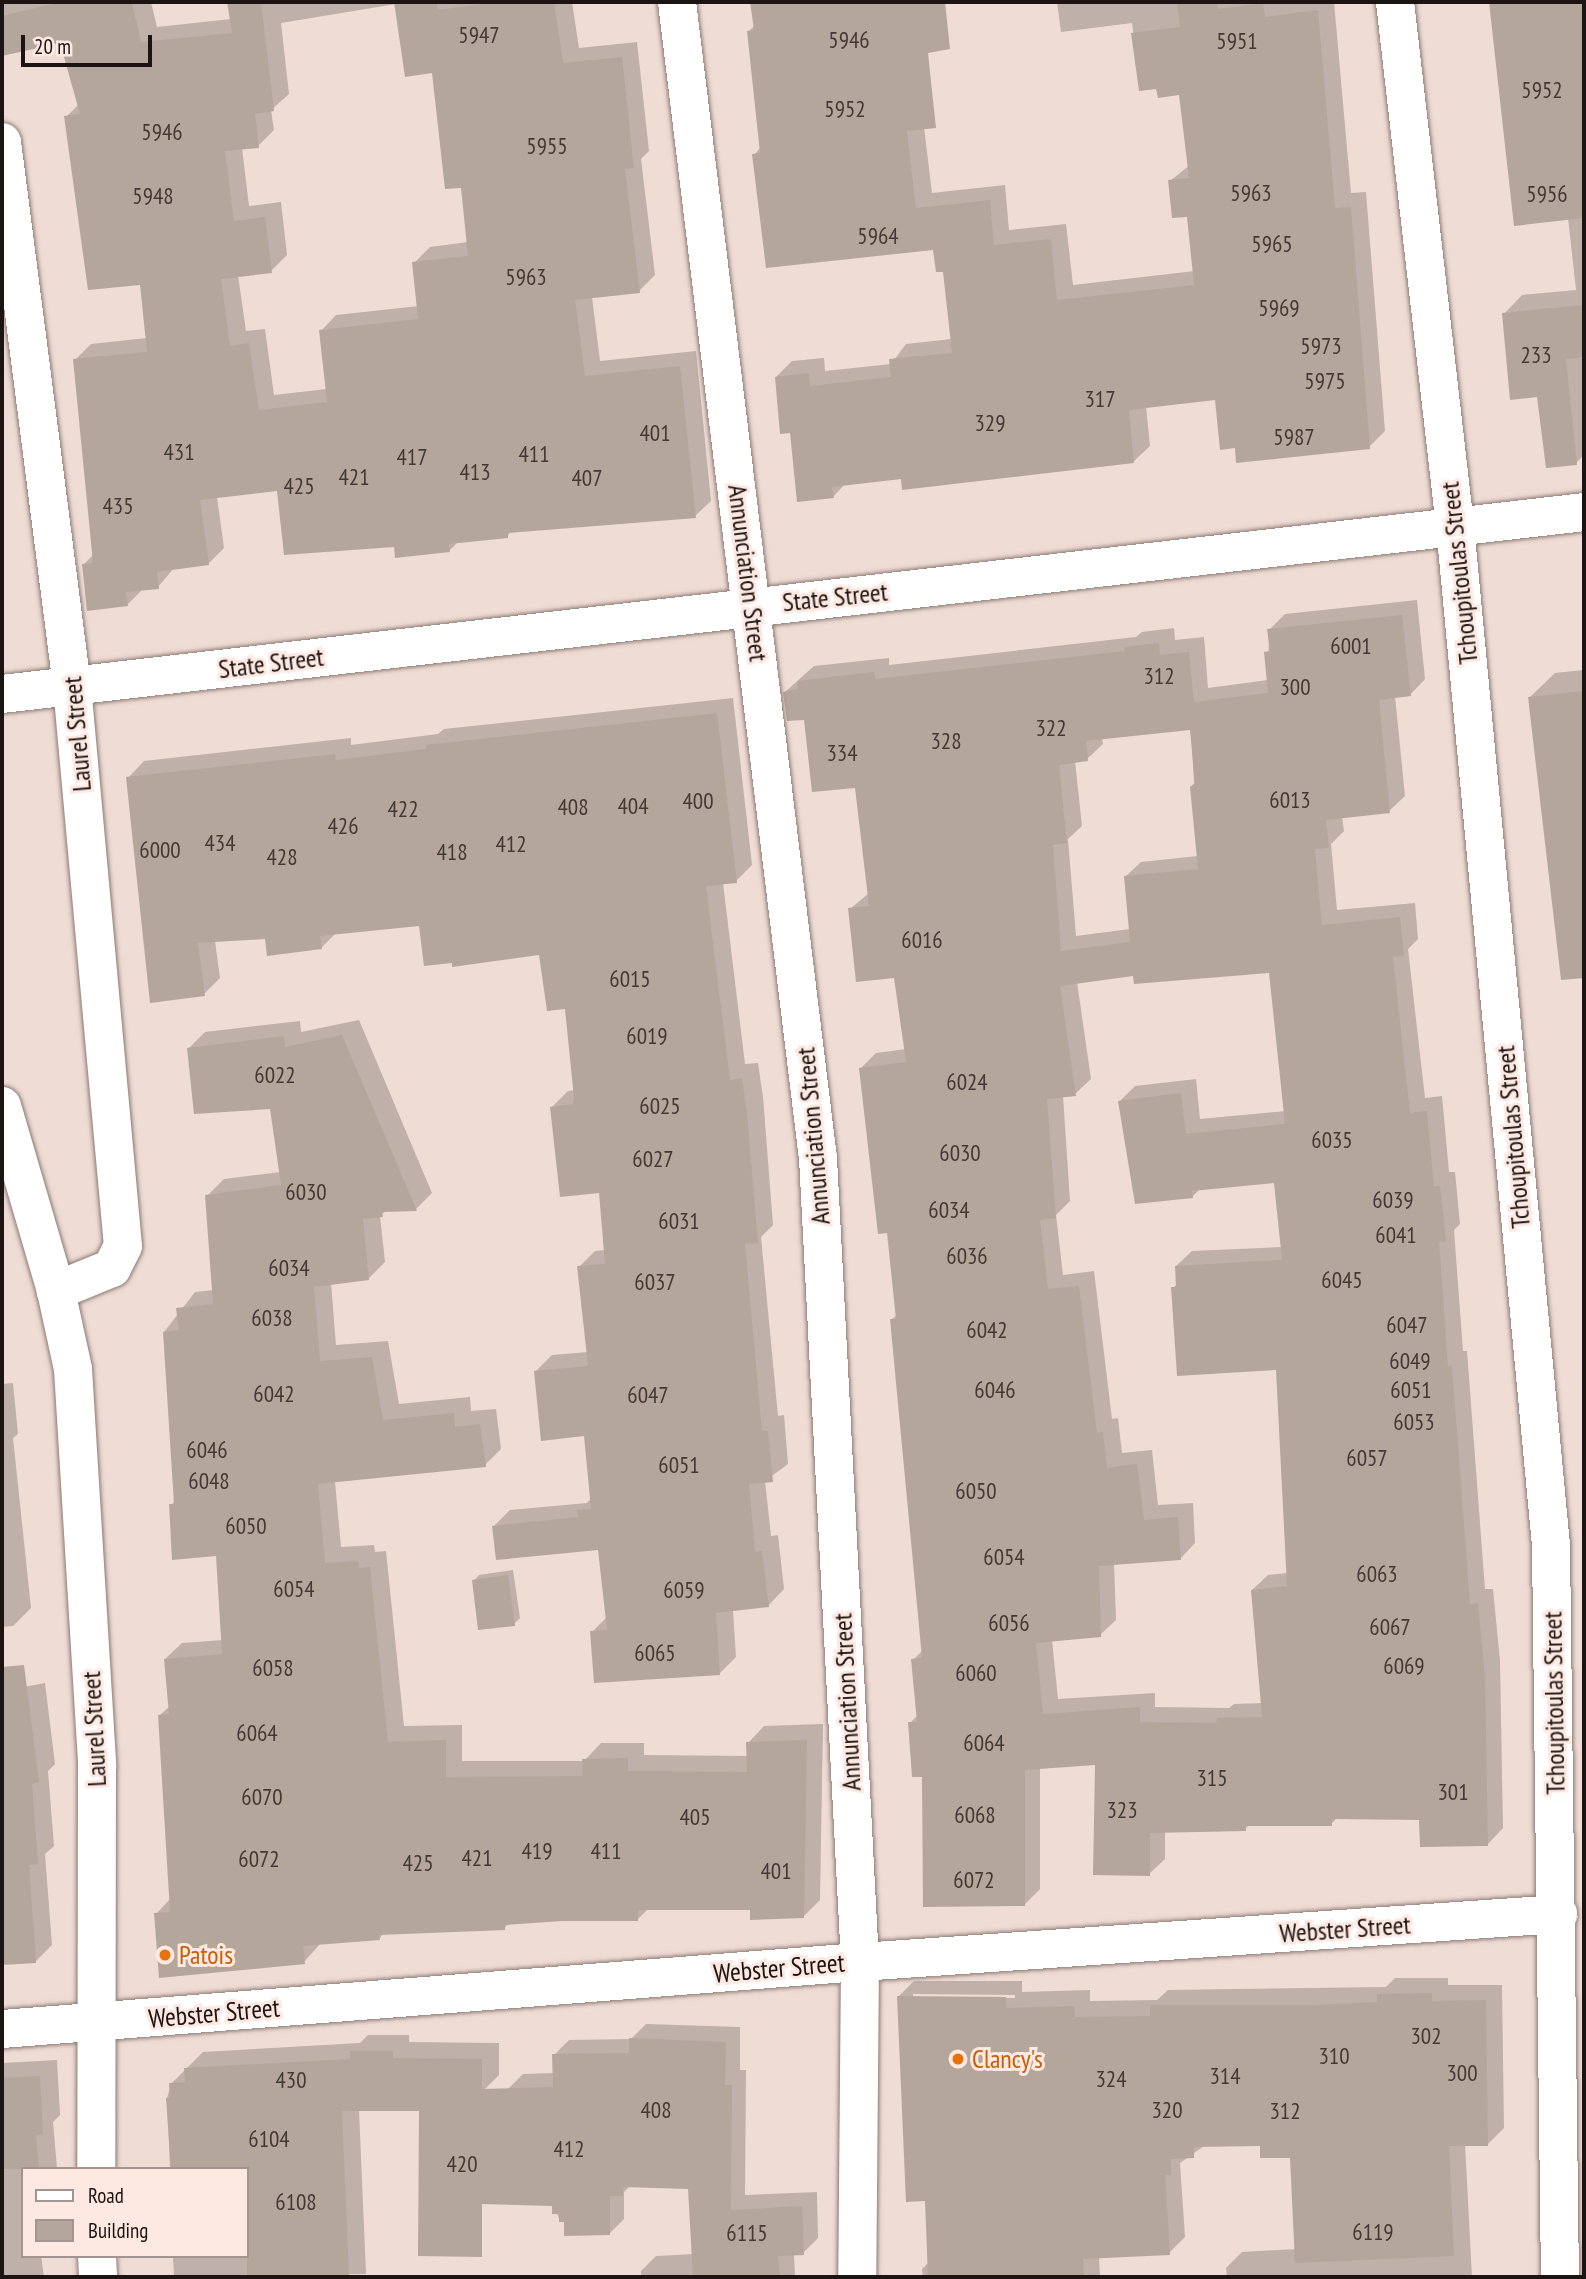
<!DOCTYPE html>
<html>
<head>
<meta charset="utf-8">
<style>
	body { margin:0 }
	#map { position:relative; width:1586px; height:2279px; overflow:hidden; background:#efdcd5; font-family:"PT Sans Narrow",sans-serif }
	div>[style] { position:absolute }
	.shadow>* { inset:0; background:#0003 }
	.building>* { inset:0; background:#b5a69b }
	.roads { filter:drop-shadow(0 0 2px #8b7a73) drop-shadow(0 0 2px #8b7a73) }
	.minor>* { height:38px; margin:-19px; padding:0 19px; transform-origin:19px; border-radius:19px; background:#fff }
	.tertiary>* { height:38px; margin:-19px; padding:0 19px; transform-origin:19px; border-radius:19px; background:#fff }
	.dots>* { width:19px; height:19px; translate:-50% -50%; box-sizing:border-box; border:4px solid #fde9e2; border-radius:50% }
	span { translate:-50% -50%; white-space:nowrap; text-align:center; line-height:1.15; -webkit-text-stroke:6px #fde9e2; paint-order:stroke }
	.number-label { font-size:23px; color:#423834 }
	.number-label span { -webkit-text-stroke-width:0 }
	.street-label { font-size:26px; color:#1b1412 }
	.food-label { font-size:26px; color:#c56008 }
	.left { translate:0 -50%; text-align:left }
	.frame { position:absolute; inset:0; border:4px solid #1b1412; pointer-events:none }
	.legend { position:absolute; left:21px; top:2167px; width:228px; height:91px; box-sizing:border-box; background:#fde9e2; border:2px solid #a3948f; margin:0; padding:9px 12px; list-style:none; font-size:21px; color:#1b1412 }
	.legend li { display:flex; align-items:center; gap:14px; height:35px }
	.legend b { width:35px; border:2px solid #a3948f }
	.scale { position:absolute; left:21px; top:35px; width:131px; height:32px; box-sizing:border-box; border:4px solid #1b1412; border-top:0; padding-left:9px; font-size:21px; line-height:24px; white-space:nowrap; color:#1b1412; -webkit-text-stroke:5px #fde9e2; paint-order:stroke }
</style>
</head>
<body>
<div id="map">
	<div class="shadow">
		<div style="clip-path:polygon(evenodd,2px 2px,151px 2px,157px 27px,231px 19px,228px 2px,572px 2px,579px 48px,637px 42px,649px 151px,641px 159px,655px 275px,639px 291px,592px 297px,600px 361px,696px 351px,711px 501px,695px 516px,512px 531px,507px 536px,458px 542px,450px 550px,396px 545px,278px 489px,217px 497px,224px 548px,208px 564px,174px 568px,158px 587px,143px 589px,127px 605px,83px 565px,94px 554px,75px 360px,91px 344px,147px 338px,141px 283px,66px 117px,79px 104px,61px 40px,2px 54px,2px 2px,396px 4px,433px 71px,462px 186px,468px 242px,430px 247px,414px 263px,419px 306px,336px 315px,321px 331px,327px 389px,274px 395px,265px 329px,246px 331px,238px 275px,271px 271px,287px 255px,281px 202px,249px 206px,242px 148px,258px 146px,274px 130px,271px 110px,289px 94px,281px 23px,396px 4px)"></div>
		<div style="clip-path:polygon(752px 2px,916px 2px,930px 113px,923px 119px,932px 193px,1005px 185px,1009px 230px,1066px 224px,1073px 285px,1195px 271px,1189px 215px,1170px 181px,1190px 165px,1181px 93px,1158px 87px,1141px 89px,1132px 23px,1061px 32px,1057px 2px,1334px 2px,1351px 193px,1366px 192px,1385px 431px,1369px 447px,1236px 446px,1216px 398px,1146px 406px,1150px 446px,1134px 461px,846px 483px,833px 497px,792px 431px,776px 377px,792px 361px,824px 358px,825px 371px,891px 364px,906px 344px,952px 339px,944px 270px,935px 248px,754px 155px,761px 147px,749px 31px,755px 25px)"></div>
		<div style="clip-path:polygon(1490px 2px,1584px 2px,1584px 455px,1576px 463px,1504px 314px,1522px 295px,1576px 290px,1568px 218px,1516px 224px)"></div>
		<div style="clip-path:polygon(evenodd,1417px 600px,1425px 679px,1410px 695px,1395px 696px,1405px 796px,1389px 811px,1342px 817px,1344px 831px,1331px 844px,1337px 910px,1415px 903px,1418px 939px,1408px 949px,1425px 1098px,1442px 1096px,1449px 1172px,1455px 1172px,1460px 1224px,1454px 1230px,1463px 1351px,1467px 1351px,1485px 1589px,1493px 1589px,1500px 1661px,1503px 1828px,1488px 1844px,1421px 1818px,1338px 1817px,1331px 1824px,1250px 1824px,1245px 1829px,1165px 1831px,1165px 1859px,1149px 1874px,1096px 1764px,1040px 1767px,1040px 1889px,1025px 1904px,924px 1775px,910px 1723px,918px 1715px,913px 1660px,923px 1650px,891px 1320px,897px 1315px,889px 1231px,860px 1069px,876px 1053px,906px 1049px,896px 976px,850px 909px,869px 893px,857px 786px,785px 692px,814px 666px,889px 658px,889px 665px,1136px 637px,1142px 632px,1174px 628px,1175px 640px,1204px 637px,1208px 688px,1268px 680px,1269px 630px,1285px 614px,1417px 600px,1191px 729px,1198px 856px,1141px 862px,1125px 877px,1130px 929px,1076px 936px,1068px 839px,1082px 826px,1075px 761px,1087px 759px,1103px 744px,1102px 738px,1191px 729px,1417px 600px,1270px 971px,1286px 1111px,1200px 1119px,1196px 1079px,1135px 1086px,1120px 1101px,1192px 1197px,1200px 1189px,1276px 1181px,1282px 1247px,1192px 1251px,1176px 1266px,1178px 1283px,1173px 1288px,1278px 1368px,1288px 1573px,1268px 1575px,1252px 1590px,1263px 1703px,1234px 1704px,1229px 1708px,1155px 1707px,1155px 1693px,1058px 1699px,1052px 1640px,1100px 1635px,1116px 1620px,1114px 1563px,1180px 1559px,1195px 1543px,1193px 1503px,1158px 1505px,1152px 1450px,1122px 1453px,1118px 1418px,1112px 1419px,1094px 1271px,1063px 1275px,1056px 1215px,1070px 1201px,1063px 1096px,1075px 1094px,1091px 1079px,1077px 982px,1135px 974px,1270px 971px)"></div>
		<div style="clip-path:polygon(1584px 670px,1584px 959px,1560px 962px,1530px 697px,1555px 673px)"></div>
		<div style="clip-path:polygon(733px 698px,752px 865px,736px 881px,723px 883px,745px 1064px,758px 1063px,763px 1097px,773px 1225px,761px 1237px,778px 1416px,784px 1415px,788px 1464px,765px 1481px,771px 1536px,778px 1535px,784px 1589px,768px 1606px,733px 1610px,736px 1657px,720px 1673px,592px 1632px,607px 1617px,599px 1548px,494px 1526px,510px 1510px,587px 1503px,592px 1497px,586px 1434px,536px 1371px,552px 1355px,588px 1352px,579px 1267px,595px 1251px,605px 1250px,600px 1191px,552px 1107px,568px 1091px,575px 1090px,566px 1007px,541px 953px,421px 924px,336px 933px,321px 948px,266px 937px,215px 941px,220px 978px,204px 994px,128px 778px,144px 761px,351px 738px,351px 745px,438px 734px,444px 729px)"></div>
		<div style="clip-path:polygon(359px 1020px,432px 1193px,416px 1209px,387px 1210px,380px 1216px,385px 1262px,368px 1279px,331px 1283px,336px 1345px,388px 1341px,399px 1404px,470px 1397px,471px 1411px,496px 1409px,501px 1449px,485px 1465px,335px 1481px,341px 1547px,374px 1545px,375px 1552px,386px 1551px,404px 1726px,462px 1725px,462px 1761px,584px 1761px,601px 1743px,644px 1743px,644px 1755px,748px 1756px,748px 1743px,764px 1726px,823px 1724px,820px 1900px,803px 1917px,752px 1909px,648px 1909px,638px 1919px,562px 1919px,510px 1923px,504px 1928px,384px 1933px,379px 1939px,321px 1943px,304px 1962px,156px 1914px,171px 1898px,160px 1715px,170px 1706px,165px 1659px,182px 1643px,223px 1640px,217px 1555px,171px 1505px,176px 1500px,164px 1332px,195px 1292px,214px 1290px,207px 1196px,224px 1179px,281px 1172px,272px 1107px,189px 1048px,205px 1032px,300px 1021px,301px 1032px)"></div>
		<div style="clip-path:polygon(13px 1383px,18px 1434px,13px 1438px,31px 1608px,13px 1626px,2px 1627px,2px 1384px)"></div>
		<div style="clip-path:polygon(513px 1570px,520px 1618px,514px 1624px,474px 1581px,479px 1575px)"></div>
		<div style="clip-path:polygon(45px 1683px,55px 1764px,48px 1771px,54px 1846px,45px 1854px,52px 1945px,36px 1961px,2px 1964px,2px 1691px)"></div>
		<div style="clip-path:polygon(evenodd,1395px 1978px,1448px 1978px,1448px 1985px,1502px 1985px,1504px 2128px,1488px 2144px,1465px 2144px,1472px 2277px,1227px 2277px,1226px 2268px,1242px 2252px,1296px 2249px,1291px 2156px,1261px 2145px,1204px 2146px,1180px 2163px,1185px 2237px,1169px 2253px,1099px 2256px,1100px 2277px,923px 2277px,922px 2269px,929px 2262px,926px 2199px,898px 1997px,914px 1981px,1022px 1981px,1022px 1992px,1090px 1990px,1090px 2001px,1157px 2000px,1168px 1990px,1386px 1987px,1395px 1978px,913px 1994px,1015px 1995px,1015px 1998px,913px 1998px,913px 1994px)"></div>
		<div style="clip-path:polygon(646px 2024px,740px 2027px,740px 2070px,746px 2070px,745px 2195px,817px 2192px,818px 2238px,803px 2253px,794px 2254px,795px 2277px,641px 2277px,641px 2271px,656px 2256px,694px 2254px,690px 2187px,630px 2186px,624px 2192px,624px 2219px,609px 2234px,560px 2221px,508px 2089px,523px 2074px,554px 2073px,554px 2055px,569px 2040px,631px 2039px)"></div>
		<div style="clip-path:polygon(368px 2035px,409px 2035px,409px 2042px,499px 2043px,499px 2075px,482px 2092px,359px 2110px,366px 2274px,174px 2277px,173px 2256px,247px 2256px,247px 2169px,170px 2169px,167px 2098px,171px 2084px,203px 2052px,360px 2043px)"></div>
		<div style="clip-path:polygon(57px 2060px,60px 2115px,53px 2122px,57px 2168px,23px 2169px,23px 2256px,41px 2256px,44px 2277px,2px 2277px,2px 2063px)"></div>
	</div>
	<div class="building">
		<div style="clip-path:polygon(61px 2px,132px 2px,141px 42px,232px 33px,227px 2px,261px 2px,274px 111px,255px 114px,259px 148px,225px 151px,234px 221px,265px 217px,272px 273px,221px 279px,230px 346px,249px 343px,259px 410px,327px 402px,319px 330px,418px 319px,412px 262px,468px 256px,461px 188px,445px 189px,432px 73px,405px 77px,394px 2px,436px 2px,438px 10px,496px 2px,554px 2px,563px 63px,622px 57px,634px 168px,625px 169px,640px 293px,575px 300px,585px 376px,680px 366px,696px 518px,508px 533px,508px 538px,449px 544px,450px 552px,395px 558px,394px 547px,284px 555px,277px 491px,200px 500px,209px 565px,157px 572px,159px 589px,126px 592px,128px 606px,87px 611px,82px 564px,93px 563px,73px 359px,147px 352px,140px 285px,88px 290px,64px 116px,80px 114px,60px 43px,2px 56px,2px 16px)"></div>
		<div style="clip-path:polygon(750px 2px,945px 2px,950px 49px,928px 53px,936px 128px,907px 131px,916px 208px,990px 200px,994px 245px,1051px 239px,1057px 300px,1194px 285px,1187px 217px,1172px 218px,1168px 180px,1189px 178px,1179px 95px,1158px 98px,1156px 89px,1139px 91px,1131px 33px,1180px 27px,1177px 2px,1217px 2px,1218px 9px,1263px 3px,1265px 17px,1318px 10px,1335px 208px,1351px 207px,1370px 449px,1236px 463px,1235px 448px,1220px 450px,1215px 400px,1129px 410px,1134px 463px,902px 490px,901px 479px,832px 487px,834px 498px,797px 502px,790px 433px,780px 434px,775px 377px,809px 373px,810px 386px,891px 377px,889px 359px,952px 353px,943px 272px,936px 272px,933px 250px,766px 268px,752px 154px,760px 153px,747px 31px,754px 30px)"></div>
		<div style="clip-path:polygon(1489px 2px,1584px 2px,1584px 218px,1514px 226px)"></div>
		<div style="clip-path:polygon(1584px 305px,1584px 357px,1566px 359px,1577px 465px,1546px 468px,1537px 397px,1510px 400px,1502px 313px)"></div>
		<div style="clip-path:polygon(evenodd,1402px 615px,1411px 696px,1379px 700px,1390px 813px,1326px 820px,1329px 848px,1315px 849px,1322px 925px,1400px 917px,1404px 956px,1393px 957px,1410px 1113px,1427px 1111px,1434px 1187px,1440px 1186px,1446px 1241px,1439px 1242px,1448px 1366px,1452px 1366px,1470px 1604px,1478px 1603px,1485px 1677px,1488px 1846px,1420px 1847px,1419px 1820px,1332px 1819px,1332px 1826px,1246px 1826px,1246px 1831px,1150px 1833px,1150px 1876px,1093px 1875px,1095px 1765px,1025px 1770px,1025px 1906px,923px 1907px,922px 1777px,912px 1777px,908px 1722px,917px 1722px,911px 1659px,922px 1658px,890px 1319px,896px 1319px,887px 1233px,878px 1234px,859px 1068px,906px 1062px,894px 978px,856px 982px,848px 908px,869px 906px,855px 788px,812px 792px,804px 720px,787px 721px,783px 692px,798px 689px,797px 681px,874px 672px,875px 679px,1125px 651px,1124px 647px,1159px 643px,1160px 655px,1189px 652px,1194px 702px,1268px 693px,1264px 652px,1270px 651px,1267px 629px,1402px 615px,1190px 730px,1195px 783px,1190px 787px,1198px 869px,1124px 876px,1130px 942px,1061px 951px,1053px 845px,1067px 843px,1059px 765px,1088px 761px,1086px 741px,1190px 730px,1402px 615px,1269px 973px,1285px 1124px,1186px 1134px,1181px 1093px,1118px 1101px,1135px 1204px,1193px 1198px,1192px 1191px,1274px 1183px,1282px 1260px,1175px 1266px,1176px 1287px,1171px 1287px,1177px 1376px,1276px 1370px,1287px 1586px,1251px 1590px,1262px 1717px,1217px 1718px,1216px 1723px,1140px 1722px,1140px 1707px,1043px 1714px,1036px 1643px,1101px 1637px,1099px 1566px,1181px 1560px,1178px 1517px,1144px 1520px,1137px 1464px,1107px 1468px,1103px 1432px,1097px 1433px,1079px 1286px,1048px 1289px,1040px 1220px,1056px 1218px,1047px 1099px,1076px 1096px,1060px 986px,1133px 976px,1134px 984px,1269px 973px)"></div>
		<div style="clip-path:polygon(1584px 691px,1584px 978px,1561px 980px,1528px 697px)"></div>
		<div style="clip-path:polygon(717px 713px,737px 883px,706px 886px,730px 1080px,742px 1078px,747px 1114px,758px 1243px,745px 1244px,762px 1431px,768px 1431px,773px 1482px,749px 1484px,755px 1552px,762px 1551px,769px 1607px,716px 1613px,720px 1675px,594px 1683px,590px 1631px,607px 1630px,598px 1550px,496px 1560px,492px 1526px,578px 1517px,577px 1510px,591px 1509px,584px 1436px,541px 1441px,534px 1371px,588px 1366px,577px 1266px,605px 1264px,599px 1193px,560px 1197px,550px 1107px,573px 1104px,574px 1098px,565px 1009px,547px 1011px,539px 955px,452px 967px,452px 963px,424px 966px,419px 926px,320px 936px,322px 949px,267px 956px,265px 939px,198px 943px,205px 996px,150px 1003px,126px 777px,335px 754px,336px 760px,426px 749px,426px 745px)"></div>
		<div style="clip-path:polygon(342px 1035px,417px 1211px,382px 1212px,383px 1217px,363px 1219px,369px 1280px,314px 1287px,320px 1361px,372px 1357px,383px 1420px,454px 1413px,455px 1427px,480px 1424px,486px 1467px,318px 1484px,325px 1563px,358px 1561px,359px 1568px,370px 1567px,388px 1742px,446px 1740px,446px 1777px,583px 1776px,582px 1759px,628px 1758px,628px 1771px,747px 1772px,746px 1742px,807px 1740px,804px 1918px,750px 1920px,750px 1910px,638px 1910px,638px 1921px,562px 1921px,505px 1925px,505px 1930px,379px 1935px,380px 1940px,303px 1946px,305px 1964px,159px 1978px,154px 1913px,170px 1912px,158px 1715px,169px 1714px,164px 1659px,222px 1654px,216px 1556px,172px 1560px,169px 1504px,174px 1504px,163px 1332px,179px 1330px,176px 1308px,213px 1304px,205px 1195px,281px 1185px,270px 1109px,194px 1114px,187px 1048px,284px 1036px,285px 1047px)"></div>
		<div style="clip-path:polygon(508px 1575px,515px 1626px,478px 1630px,472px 1580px)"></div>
		<div style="clip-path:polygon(24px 1665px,39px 1782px,32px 1784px,38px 1864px,29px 1865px,36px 1963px,2px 1965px,2px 1667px)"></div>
		<div style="clip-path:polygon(1432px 1993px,1432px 2001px,1486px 2000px,1488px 2146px,1449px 2146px,1454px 2256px,1295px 2263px,1290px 2158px,1260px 2158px,1260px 2146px,1194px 2147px,1194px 2158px,1171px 2159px,1171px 2175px,1165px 2175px,1170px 2255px,1083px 2259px,1084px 2277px,928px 2277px,925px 2201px,906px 2202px,897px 1996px,1006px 1997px,1007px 2008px,1074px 2006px,1075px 2017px,1150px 2016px,1150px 2005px,1316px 2005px,1377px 2002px,1377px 1994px)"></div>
		<div style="clip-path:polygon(629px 2038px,726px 2042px,725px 2085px,732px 2085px,731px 2210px,802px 2206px,804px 2255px,778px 2256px,780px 2277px,693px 2277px,688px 2189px,623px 2187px,623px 2196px,610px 2196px,610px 2235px,564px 2236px,564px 2222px,559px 2222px,559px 2214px,552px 2214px,552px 2206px,482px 2204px,482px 2257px,418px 2256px,419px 2111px,342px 2111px,349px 2277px,247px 2277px,247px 2169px,171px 2169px,166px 2098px,170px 2098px,169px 2083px,185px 2082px,184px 2068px,350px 2059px,350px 2051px,393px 2051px,393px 2058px,482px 2059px,482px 2089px,553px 2087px,552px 2054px,629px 2053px)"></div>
		<div style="clip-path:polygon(40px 2076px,43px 2134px,36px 2135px,39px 2169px,2px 2169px,2px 2078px)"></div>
	</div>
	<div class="roads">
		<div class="minor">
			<div style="left:677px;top:2px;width:1165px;rotate:83.05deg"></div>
			<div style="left:818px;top:1158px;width:805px;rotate:87.01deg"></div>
			<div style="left:860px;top:1962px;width:315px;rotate:90.5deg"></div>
			<div style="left:2px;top:142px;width:548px;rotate:82.67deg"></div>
			<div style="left:72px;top:686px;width:562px;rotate:84.8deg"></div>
			<div style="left:123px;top:1246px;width:25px;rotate:117deg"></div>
			<div style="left:112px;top:1268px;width:61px;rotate:157.7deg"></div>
			<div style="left:2px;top:694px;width:1592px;rotate:-6.56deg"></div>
			<div style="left:2px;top:1106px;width:193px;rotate:73.7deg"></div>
			<div style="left:56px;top:1291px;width:80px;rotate:77.7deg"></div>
			<div style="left:73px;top:1369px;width:399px;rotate:86.5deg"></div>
			<div style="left:97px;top:1767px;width:402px;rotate:90.1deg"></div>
			<div style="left:2px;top:2029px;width:861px;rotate:-4.47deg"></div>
			<div style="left:860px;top:1962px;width:700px;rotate:-3.93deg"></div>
			<div style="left:97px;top:2256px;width:21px;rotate:87deg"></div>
		</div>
		<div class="tertiary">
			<div style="left:1395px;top:2px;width:527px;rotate:83.47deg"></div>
			<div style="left:1455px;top:526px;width:1024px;rotate:84.62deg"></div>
			<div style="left:1551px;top:1545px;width:732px;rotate:89.3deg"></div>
		</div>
	</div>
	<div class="dots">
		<div style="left:165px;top:1955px;background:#e8710a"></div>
		<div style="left:958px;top:2059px;background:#e8710a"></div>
	</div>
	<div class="number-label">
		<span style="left:479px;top:35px">5947</span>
		<span style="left:849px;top:40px">5946</span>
		<span style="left:1237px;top:41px">5951</span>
		<span style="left:1542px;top:90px">5952</span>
		<span style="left:845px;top:109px">5952</span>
		<span style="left:162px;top:132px">5946</span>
		<span style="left:547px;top:146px">5955</span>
		<span style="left:1251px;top:193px">5963</span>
		<span style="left:1547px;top:194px">5956</span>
		<span style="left:153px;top:196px">5948</span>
		<span style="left:878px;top:236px">5964</span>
		<span style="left:1272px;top:244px">5965</span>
		<span style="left:526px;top:277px">5963</span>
		<span style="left:1279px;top:308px">5969</span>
		<span style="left:1321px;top:346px">5973</span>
		<span style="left:1536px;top:355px">233</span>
		<span style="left:1325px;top:381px">5975</span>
		<span style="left:1100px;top:399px">317</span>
		<span style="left:990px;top:423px">329</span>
		<span style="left:655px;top:433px">401</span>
		<span style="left:1294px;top:437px">5987</span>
		<span style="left:179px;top:452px">431</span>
		<span style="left:534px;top:454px">411</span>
		<span style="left:412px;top:457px">417</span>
		<span style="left:475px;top:472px">413</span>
		<span style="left:354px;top:477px">421</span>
		<span style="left:587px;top:478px">407</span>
		<span style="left:299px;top:486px">425</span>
		<span style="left:118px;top:506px">435</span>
		<span style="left:1351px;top:646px">6001</span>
		<span style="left:1159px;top:676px">312</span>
		<span style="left:1295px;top:687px">300</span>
		<span style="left:1051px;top:728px">322</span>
		<span style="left:946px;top:741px">328</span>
		<span style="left:842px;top:753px">334</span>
		<span style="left:1290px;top:800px">6013</span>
		<span style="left:698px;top:801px">400</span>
		<span style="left:633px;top:806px">404</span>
		<span style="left:573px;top:807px">408</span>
		<span style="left:403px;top:809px">422</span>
		<span style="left:343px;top:826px">426</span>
		<span style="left:220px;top:843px">434</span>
		<span style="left:511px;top:844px">412</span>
		<span style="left:160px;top:850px">6000</span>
		<span style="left:452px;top:852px">418</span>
		<span style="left:282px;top:857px">428</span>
		<span style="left:922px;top:940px">6016</span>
		<span style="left:630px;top:979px">6015</span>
		<span style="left:647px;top:1036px">6019</span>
		<span style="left:275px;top:1075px">6022</span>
		<span style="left:967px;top:1082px">6024</span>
		<span style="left:660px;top:1106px">6025</span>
		<span style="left:1332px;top:1140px">6035</span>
		<span style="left:960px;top:1153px">6030</span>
		<span style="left:653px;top:1159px">6027</span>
		<span style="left:306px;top:1192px">6030</span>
		<span style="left:1393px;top:1200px">6039</span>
		<span style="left:949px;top:1210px">6034</span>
		<span style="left:679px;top:1221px">6031</span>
		<span style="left:1396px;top:1235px">6041</span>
		<span style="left:967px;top:1256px">6036</span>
		<span style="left:289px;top:1268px">6034</span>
		<span style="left:1342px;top:1280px">6045</span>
		<span style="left:655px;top:1282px">6037</span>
		<span style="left:272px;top:1318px">6038</span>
		<span style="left:1407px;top:1325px">6047</span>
		<span style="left:987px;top:1330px">6042</span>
		<span style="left:1410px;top:1361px">6049</span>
		<span style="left:995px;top:1390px">6046</span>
		<span style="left:1411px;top:1390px">6051</span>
		<span style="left:274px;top:1394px">6042</span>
		<span style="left:648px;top:1395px">6047</span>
		<span style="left:1414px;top:1422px">6053</span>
		<span style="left:207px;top:1450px">6046</span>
		<span style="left:1367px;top:1458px">6057</span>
		<span style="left:679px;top:1465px">6051</span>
		<span style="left:209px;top:1481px">6048</span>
		<span style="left:976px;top:1491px">6050</span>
		<span style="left:246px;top:1526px">6050</span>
		<span style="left:1004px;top:1557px">6054</span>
		<span style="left:1377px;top:1574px">6063</span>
		<span style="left:294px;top:1589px">6054</span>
		<span style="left:684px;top:1590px">6059</span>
		<span style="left:1009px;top:1623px">6056</span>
		<span style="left:1390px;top:1627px">6067</span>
		<span style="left:655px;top:1653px">6065</span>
		<span style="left:1404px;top:1666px">6069</span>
		<span style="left:273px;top:1668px">6058</span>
		<span style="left:976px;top:1673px">6060</span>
		<span style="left:257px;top:1733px">6064</span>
		<span style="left:984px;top:1743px">6064</span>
		<span style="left:1212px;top:1778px">315</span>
		<span style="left:1453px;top:1792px">301</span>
		<span style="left:262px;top:1797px">6070</span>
		<span style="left:1122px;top:1810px">323</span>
		<span style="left:975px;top:1815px">6068</span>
		<span style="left:695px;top:1817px">405</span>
		<span style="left:537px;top:1851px">419</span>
		<span style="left:606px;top:1851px">411</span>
		<span style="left:477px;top:1858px">421</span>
		<span style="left:259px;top:1859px">6072</span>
		<span style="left:418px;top:1863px">425</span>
		<span style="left:776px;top:1871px">401</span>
		<span style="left:974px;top:1880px">6072</span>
		<span style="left:1426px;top:2036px">302</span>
		<span style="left:1334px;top:2056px">310</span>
		<span style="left:1462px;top:2073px">300</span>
		<span style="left:1225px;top:2076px">314</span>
		<span style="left:1111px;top:2079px">324</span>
		<span style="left:291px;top:2080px">430</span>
		<span style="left:656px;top:2110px">408</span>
		<span style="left:1167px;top:2110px">320</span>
		<span style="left:1285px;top:2111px">312</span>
		<span style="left:269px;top:2139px">6104</span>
		<span style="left:569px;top:2149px">412</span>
		<span style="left:462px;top:2164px">420</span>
		<span style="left:296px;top:2202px">6108</span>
		<span style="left:1373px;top:2232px">6119</span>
		<span style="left:747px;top:2233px">6115</span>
	</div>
	<div class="street-label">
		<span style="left:748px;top:573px;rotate:83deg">Annunciation Street</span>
		<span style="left:1459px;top:573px;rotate:-96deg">Tchoupitoulas Street</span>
		<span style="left:835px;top:597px;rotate:-6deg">State Street</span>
		<span style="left:271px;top:663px;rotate:-7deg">State Street</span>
		<span style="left:77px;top:734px;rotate:-95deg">Laurel Street</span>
		<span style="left:813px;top:1136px;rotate:-95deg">Annunciation Street</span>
		<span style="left:1513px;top:1137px;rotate:-95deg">Tchoupitoulas Street</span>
		<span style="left:847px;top:1702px;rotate:-93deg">Annunciation Street</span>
		<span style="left:1554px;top:1703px;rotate:-91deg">Tchoupitoulas Street</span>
		<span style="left:94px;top:1729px;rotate:-93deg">Laurel Street</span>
		<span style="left:1345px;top:1929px;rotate:-4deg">Webster Street</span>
		<span style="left:779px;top:1968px;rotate:-5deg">Webster Street</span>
		<span style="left:214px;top:2013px;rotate:-5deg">Webster Street</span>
	</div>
	<div class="food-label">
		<span class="left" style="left:179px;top:1955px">Patois</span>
		<span class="left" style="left:972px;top:2059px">Clancy's</span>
	</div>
	<div class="frame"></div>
	<ul class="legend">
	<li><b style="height:9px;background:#fff"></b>Road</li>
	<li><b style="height:19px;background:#b5a69b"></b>Building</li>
	</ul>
	<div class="scale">20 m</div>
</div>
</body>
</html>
